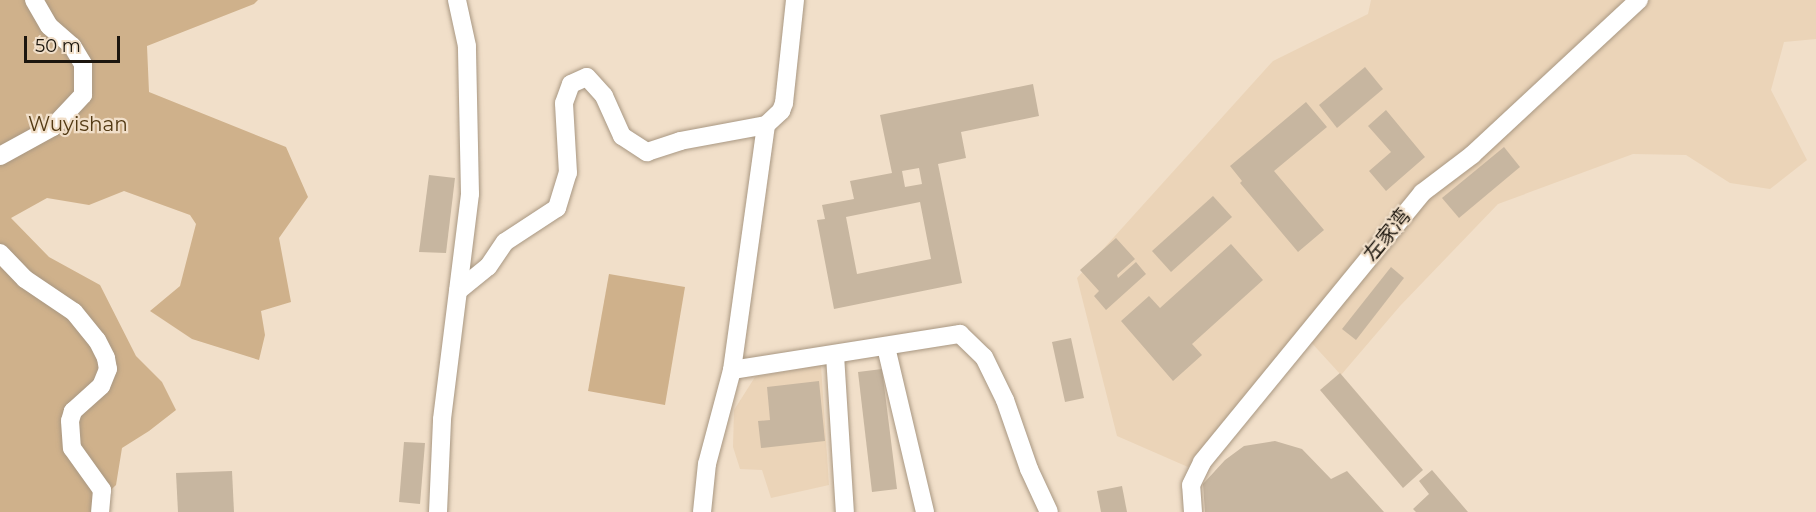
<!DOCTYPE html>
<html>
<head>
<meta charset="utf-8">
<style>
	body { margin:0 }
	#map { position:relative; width:1816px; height:512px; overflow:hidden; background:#f1dfc9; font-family:Montserrat,"Noto Sans SC",sans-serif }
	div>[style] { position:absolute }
	.built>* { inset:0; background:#ebd4b8 }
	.green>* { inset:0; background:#cfb18b }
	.building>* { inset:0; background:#c7b6a0 }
	.roads { filter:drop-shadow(0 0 2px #a89782) drop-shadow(0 0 2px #a89782) }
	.minor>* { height:18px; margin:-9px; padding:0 9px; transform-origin:9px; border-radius:9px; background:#fff }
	span { translate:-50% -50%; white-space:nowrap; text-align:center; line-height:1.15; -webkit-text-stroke:4.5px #f1dfc9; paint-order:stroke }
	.park-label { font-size:20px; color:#533a14 }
	.street-label { font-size:20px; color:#1c160e }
	.scale { position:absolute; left:24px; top:36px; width:96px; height:27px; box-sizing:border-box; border:3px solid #1c160e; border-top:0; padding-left:8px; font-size:18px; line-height:21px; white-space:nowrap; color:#1c160e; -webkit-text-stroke:4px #f1dfc9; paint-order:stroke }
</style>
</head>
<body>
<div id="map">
	<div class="built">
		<div style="clip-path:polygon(1371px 0,1816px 0,1816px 39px,1784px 42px,1771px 90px,1807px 160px,1770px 189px,1730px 183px,1686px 155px,1633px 154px,1498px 204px,1400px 306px,1341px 375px,1309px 340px,1188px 467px,1117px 436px,1077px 278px,1273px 61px,1368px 14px)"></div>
		<div style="clip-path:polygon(821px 365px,829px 485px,771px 498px,762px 470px,740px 469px,733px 447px,734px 410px,755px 377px)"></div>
	</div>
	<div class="green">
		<div style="clip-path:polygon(0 0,258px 0,254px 4px,147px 46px,149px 92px,286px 147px,308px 197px,279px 238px,291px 302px,261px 311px,265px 335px,259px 360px,192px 339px,150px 311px,180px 286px,196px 224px,190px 215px,124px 191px,89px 205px,47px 198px,11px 218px,49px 257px,100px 285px,136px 356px,162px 382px,176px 410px,149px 431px,122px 448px,116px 485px,96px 504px,94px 512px,0 512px)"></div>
		<div style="clip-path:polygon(609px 274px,685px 287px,665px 405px,588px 391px)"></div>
	</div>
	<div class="building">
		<div style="clip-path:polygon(1365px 67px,1383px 89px,1337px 128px,1319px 105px)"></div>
		<div style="clip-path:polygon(evenodd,1033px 84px,1039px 116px,961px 132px,966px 158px,938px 164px,962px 283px,834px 309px,817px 220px,825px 219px,822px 205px,854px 199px,850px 181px,892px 173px,880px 115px,1033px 84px,919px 168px,922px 184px,905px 187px,902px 171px,919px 168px,1033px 84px,920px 202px,931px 259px,857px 274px,846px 217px,920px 202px)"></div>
		<div style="clip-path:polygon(1306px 102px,1327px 127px,1274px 171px,1324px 230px,1298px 252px,1240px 183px,1242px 181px,1230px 166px)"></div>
		<div style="clip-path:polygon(1386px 110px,1425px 157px,1386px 191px,1369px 171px,1391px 152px,1368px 126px)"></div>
		<div style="clip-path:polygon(1504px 147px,1520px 167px,1459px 218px,1442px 198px)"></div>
		<div style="clip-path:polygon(429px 175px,455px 178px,446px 253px,419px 252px)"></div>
		<div style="clip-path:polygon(1213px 196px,1232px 217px,1171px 272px,1152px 251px)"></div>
		<div style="clip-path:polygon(1116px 238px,1135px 259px,1117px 275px,1118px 278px,1136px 262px,1146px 274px,1106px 310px,1094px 296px,1099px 291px,1080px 270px)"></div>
		<div style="clip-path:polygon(1231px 244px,1263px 280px,1192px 344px,1202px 355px,1173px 381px,1121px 321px,1149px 296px,1160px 308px)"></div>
		<div style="clip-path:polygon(1391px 267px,1404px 278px,1356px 340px,1342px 329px)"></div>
		<div style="clip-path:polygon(1071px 338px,1084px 398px,1065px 402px,1052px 342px)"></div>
		<div style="clip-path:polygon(882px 369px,897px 489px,872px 492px,858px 372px)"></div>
		<div style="clip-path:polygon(1340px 373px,1423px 470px,1403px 488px,1320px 390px)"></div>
		<div style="clip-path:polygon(819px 381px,825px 441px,761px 448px,758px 421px,770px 420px,767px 387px)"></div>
		<div style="clip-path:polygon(1275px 441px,1302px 449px,1331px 479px,1347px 471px,1384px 512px,1205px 512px,1203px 484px,1225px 460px,1244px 446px)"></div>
		<div style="clip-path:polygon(404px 442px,425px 443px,420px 504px,399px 502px)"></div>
		<div style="clip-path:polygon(1432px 470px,1468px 512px,1416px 512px,1413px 509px,1429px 494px,1419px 481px)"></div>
		<div style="clip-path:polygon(232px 471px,234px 512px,178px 512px,176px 473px)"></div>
		<div style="clip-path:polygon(1122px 486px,1127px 512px,1101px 512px,1097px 491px)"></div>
	</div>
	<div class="roads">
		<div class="minor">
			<div style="left:0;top:156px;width:60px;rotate:-28.7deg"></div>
			<div style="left:53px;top:127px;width:44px;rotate:-46.8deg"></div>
			<div style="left:83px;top:95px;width:31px;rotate:-90deg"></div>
			<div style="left:83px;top:64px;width:21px;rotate:-121deg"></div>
			<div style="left:72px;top:46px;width:30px;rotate:-139deg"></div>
			<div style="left:49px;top:26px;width:30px;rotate:-120deg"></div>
			<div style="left:0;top:253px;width:36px;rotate:46deg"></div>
			<div style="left:25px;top:279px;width:59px;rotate:34deg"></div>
			<div style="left:74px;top:312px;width:36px;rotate:51deg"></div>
			<div style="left:97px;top:340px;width:20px;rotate:63deg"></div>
			<div style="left:106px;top:358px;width:11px;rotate:80deg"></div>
			<div style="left:108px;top:369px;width:18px;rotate:112deg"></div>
			<div style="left:101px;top:386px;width:38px;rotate:138deg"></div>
			<div style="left:73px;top:411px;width:10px;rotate:107deg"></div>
			<div style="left:70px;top:421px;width:27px;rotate:86deg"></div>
			<div style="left:72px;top:448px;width:52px;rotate:54.5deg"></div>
			<div style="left:102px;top:490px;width:22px;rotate:95deg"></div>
			<div style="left:458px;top:291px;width:38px;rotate:-39deg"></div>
			<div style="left:488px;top:267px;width:30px;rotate:-56deg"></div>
			<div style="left:505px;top:242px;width:62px;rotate:-33.2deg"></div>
			<div style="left:557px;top:208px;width:37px;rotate:-73deg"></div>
			<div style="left:568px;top:173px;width:70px;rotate:-93.3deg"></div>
			<div style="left:564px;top:103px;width:20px;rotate:-70deg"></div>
			<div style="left:571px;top:84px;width:17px;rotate:-24deg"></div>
			<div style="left:587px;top:77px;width:25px;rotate:48deg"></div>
			<div style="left:604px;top:96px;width:44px;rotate:65.8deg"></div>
			<div style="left:622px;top:136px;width:30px;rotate:33deg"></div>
			<div style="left:647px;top:152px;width:35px;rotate:-18deg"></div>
			<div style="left:680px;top:141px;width:87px;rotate:-10.5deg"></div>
			<div style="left:766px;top:125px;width:21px;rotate:-43deg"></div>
			<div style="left:781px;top:111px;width:9px;rotate:-69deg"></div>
			<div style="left:784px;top:103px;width:104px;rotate:-83.9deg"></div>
			<div style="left:886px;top:347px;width:170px;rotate:76.7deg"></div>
			<div style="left:835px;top:355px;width:157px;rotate:86.4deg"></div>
			<div style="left:732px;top:370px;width:231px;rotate:-9deg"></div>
			<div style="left:960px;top:334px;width:33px;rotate:44deg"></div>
			<div style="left:984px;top:357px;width:48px;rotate:64deg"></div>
			<div style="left:1005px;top:400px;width:73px;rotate:70.8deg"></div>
			<div style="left:1029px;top:469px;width:47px;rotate:65.1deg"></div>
			<div style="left:438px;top:512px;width:93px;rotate:-87.5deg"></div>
			<div style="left:442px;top:419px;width:227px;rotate:-82.9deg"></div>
			<div style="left:470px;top:194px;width:148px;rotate:-91.2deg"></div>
			<div style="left:467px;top:46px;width:47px;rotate:-102.3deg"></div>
			<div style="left:702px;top:512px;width:48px;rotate:-84.1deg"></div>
			<div style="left:707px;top:464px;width:97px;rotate:-75.1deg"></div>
			<div style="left:732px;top:370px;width:247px;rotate:-82.1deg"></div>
			<div style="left:1193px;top:512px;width:27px;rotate:-94deg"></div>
			<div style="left:1191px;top:485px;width:25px;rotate:-64deg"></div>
			<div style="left:1202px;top:462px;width:348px;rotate:-50.7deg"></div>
			<div style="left:1422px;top:193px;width:63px;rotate:-37.2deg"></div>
			<div style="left:1472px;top:155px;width:228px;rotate:-42.9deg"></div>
		</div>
	</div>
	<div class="park-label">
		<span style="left:78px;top:124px">Wuyishan</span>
	</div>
	<div class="street-label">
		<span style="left:1387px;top:235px;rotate:-51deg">左家湾</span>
	</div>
	<div class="scale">50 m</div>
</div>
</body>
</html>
